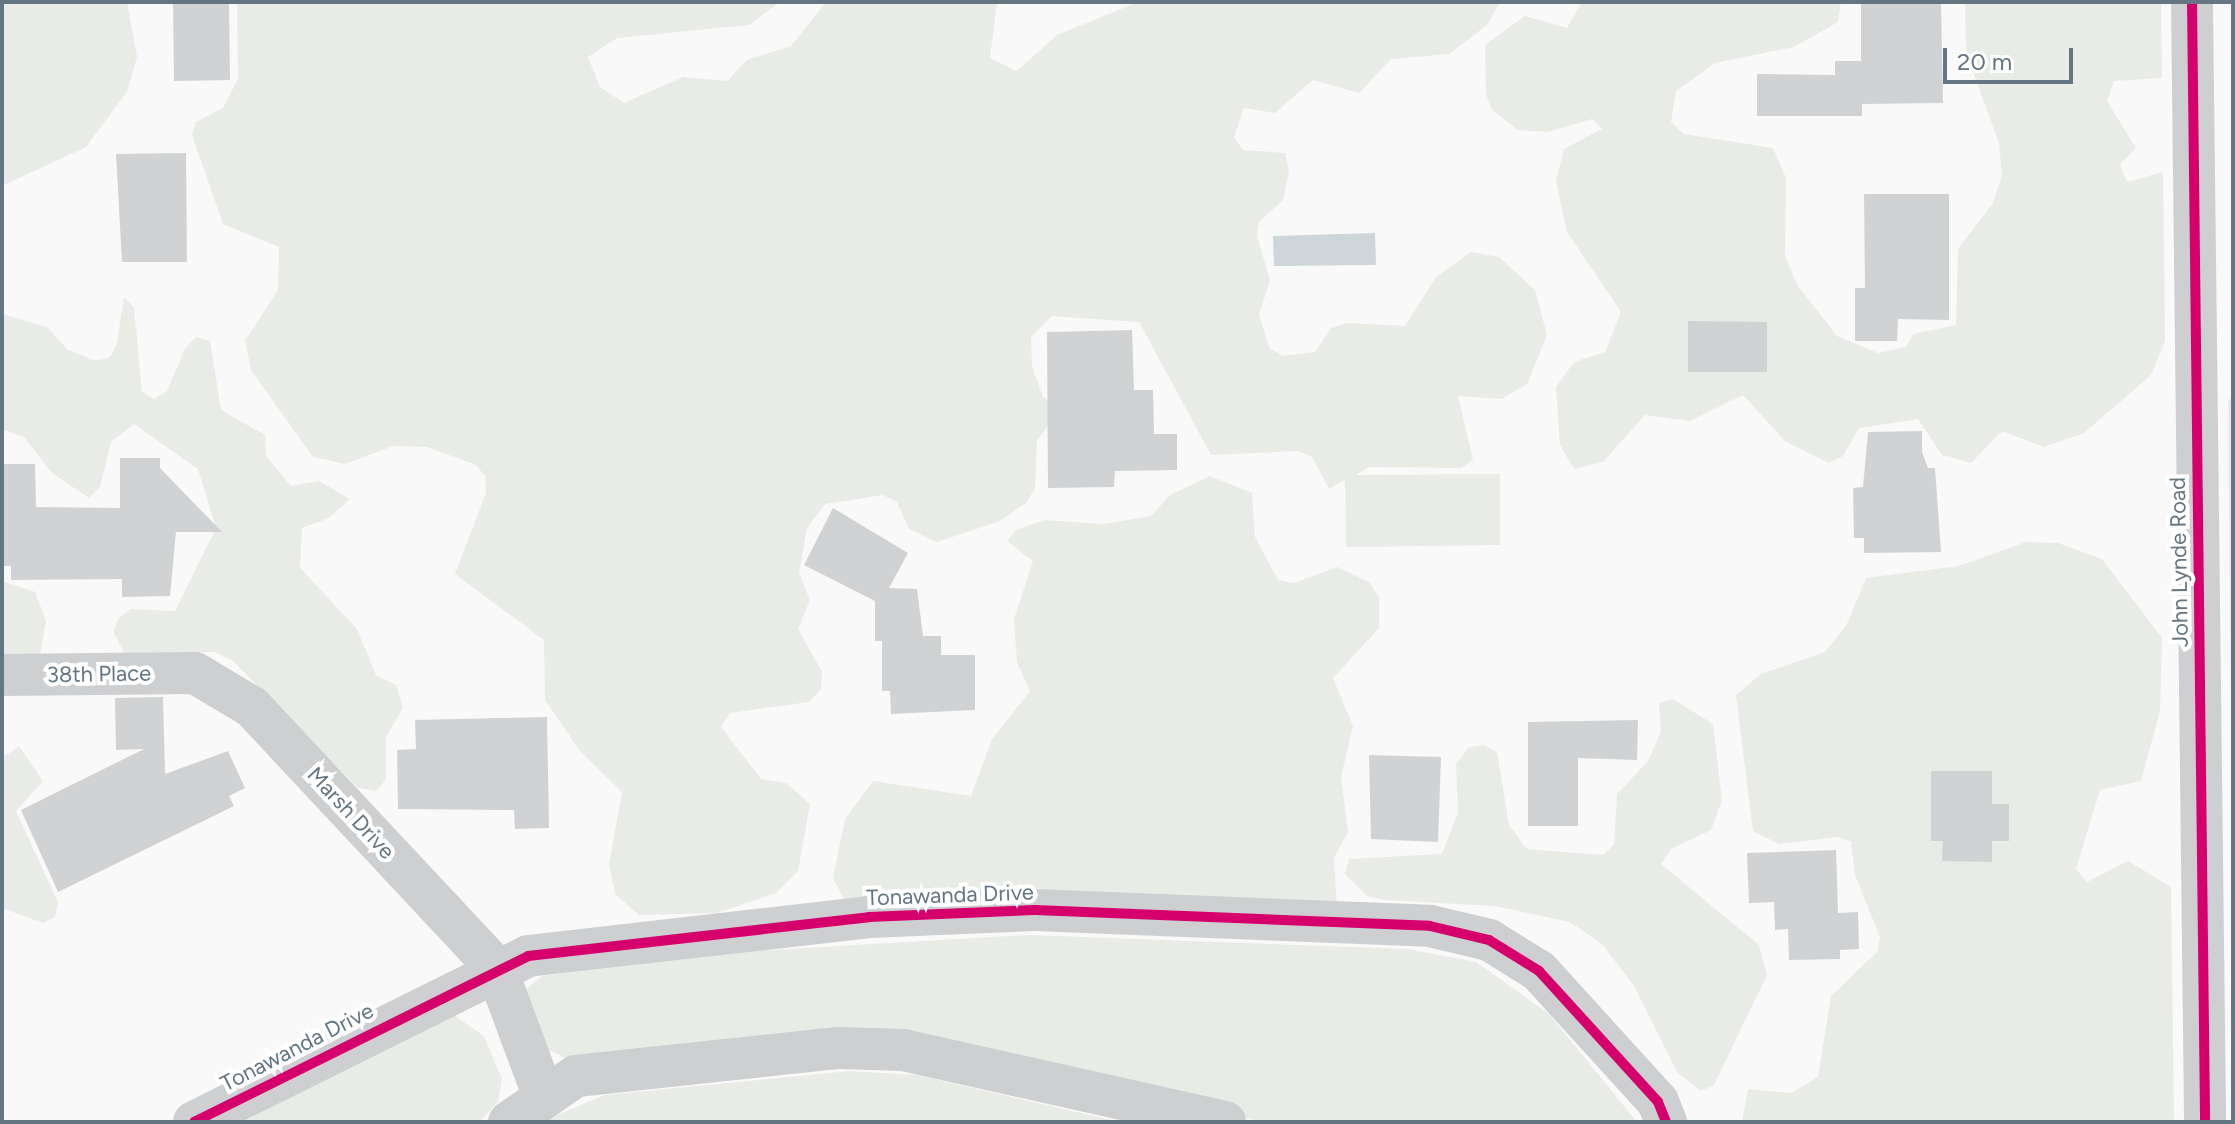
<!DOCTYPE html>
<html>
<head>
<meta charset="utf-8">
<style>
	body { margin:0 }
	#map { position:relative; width:2235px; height:1124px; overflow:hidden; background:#f9f9f9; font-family:Figtree,sans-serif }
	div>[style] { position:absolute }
	.green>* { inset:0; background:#e8ebe6 }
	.water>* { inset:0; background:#ced6d9 }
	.building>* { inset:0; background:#d0d2d3 }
	.minor>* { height:42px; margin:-21px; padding:0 21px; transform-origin:21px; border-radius:21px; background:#cecfd0 }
	.cycleway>* { height:10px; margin:-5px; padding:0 5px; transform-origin:5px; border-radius:5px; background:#d6006c }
	span { translate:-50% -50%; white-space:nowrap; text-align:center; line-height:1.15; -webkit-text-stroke:8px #fff; paint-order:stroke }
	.street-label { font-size:22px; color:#657683 }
	.frame { position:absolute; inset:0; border:4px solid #657683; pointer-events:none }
	.scale { position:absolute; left:1943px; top:48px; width:130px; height:36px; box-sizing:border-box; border:4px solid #657683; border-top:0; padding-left:10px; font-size:24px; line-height:28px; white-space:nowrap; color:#657683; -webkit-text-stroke:6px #fff; paint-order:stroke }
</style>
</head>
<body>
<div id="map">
	<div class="green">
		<div style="clip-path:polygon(2px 2px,127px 2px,137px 57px,127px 92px,86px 147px,2px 186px)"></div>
		<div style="clip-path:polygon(237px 2px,780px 2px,749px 25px,617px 38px,588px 57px,600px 87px,624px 103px,683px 77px,727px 81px,747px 60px,791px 46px,826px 2px,997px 2px,990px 58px,1017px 71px,1057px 35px,1138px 2px,1500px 2px,1487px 25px,1449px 54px,1391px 59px,1359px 93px,1313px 80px,1275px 113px,1244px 108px,1234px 137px,1243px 150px,1285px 153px,1289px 171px,1283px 200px,1259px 222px,1257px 236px,1270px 280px,1259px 315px,1270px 349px,1283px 356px,1315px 352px,1331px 328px,1347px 323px,1405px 326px,1436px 277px,1471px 252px,1499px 257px,1535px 290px,1547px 335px,1527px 384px,1502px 399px,1458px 396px,1473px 460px,1461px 468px,1369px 467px,1356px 475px,1500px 474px,1500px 545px,1346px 547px,1345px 480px,1329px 489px,1312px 457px,1298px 451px,1211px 455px,1139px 322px,1052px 316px,1031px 337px,1032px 367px,1043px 397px,1075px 420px,1046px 428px,1037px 441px,1035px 488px,1027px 502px,1000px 521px,937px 542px,909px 529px,897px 502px,883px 495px,825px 504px,807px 528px,799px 573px,810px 600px,798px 629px,822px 672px,821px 689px,809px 702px,730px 713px,721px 727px,761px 779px,786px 783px,810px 804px,798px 871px,776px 893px,717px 913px,639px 915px,615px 894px,609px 864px,622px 792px,580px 751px,545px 700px,544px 640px,455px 574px,486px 493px,485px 476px,476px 465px,427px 447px,393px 446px,345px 464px,313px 457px,251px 370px,245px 341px,278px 290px,279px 247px,223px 224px,192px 135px,196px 122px,223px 108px,238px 79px)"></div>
		<div style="clip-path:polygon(1582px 2px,1841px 2px,1838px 22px,1794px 47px,1715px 63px,1676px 91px,1671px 122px,1684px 134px,1773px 148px,1786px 178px,1785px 256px,1798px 286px,1837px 336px,1878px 353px,1906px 347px,1913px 334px,1956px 325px,1958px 249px,1993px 203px,2002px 175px,1999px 143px,1966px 52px,1965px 2px,2161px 2px,2162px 78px,2114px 81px,2107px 101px,2136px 148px,2120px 164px,2127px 182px,2163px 172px,2165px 341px,2151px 375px,2084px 433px,2044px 447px,2002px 431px,1971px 463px,1942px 455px,1918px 419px,1859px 428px,1843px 456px,1829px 463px,1785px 441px,1743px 395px,1690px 421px,1645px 415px,1603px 462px,1574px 469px,1560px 445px,1556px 387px,1574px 362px,1605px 352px,1621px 312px,1567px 232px,1556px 181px,1564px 149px,1602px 129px,1592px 119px,1548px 132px,1518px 130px,1492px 110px,1486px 95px,1485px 45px,1525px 16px,1567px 28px)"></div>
		<div style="clip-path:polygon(124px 297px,134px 307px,142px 392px,154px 399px,167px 391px,185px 349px,196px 337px,210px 341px,221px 410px,265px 435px,266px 456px,291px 486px,319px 481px,350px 499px,329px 518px,302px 528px,300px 568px,357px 629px,376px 675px,396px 685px,403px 708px,386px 737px,386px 779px,377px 791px,358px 788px,232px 660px,214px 652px,124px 653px,113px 631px,119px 618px,131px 609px,175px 611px,216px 528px,198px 469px,134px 424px,111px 442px,100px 487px,89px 498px,52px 473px,24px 437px,2px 429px,2px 314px,47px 327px,68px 350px,96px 361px,110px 357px,117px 343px)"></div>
		<div style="clip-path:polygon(2233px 396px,2233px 933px,2228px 401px)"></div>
		<div style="clip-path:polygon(1210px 476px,1252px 493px,1255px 537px,1278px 580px,1294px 583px,1337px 567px,1369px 582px,1379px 597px,1379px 628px,1333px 678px,1353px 726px,1341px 777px,1348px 832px,1334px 858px,1337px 909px,846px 903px,833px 878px,845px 819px,873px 781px,971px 796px,992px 739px,1030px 691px,1017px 662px,1014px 619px,1033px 561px,1007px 541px,1016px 530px,1044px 520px,1104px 524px,1151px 516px,1170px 495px)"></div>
		<div style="clip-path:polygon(2026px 542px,2058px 543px,2102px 559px,2162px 638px,2160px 711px,2141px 781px,2100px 790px,2076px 869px,2087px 882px,2128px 861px,2171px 887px,2174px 1122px,1742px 1122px,1748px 1089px,1791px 1093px,1818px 1077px,1831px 996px,1877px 952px,1880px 937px,1855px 875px,1851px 842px,1837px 837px,1779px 844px,1753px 831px,1736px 695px,1761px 674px,1825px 652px,1846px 626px,1866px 578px,1959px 566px)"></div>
		<div style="clip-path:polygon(2px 581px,35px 592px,46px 621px,40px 655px,2px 655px)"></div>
		<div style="clip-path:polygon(1673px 699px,1713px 724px,1722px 800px,1711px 830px,1671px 849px,1661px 864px,1759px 945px,1767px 975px,1714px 1085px,1701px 1091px,1677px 1072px,1634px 986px,1603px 945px,1570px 922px,1495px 906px,1384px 900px,1367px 896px,1345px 874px,1349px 859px,1442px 854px,1458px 813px,1456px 764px,1469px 747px,1484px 745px,1497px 752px,1509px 825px,1527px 849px,1603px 855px,1614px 844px,1617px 794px,1648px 761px,1661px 732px,1659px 703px)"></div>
		<div style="clip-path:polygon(19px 746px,43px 781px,16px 811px,58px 902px,55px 917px,43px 923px,2px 908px,2px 758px)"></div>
		<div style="clip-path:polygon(1028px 935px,1408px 949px,1476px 962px,1549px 1014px,1637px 1122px,1261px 1122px,972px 1052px,572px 1061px,544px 1048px,521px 993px,542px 976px,753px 951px)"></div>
		<div style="clip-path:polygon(455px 1016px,484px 1036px,502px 1079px,498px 1102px,479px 1122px,243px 1122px,429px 1019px)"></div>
		<div style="clip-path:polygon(850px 1071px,916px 1075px,1120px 1122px,540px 1122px,605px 1095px)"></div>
	</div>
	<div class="water">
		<div style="clip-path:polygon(1375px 233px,1376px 265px,1274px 266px,1273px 236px)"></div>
	</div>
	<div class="building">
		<div style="clip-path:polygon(173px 2px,229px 2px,230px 80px,174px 81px)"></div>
		<div style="clip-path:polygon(1861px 2px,1941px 2px,1943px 103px,1862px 104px,1862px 116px,1757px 116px,1757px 74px,1835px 75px,1835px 61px,1861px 61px)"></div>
		<div style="clip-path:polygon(186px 153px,187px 262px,122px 262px,116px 154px)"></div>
		<div style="clip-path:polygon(1864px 194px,1949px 194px,1949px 320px,1898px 319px,1897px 341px,1855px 341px,1855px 288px,1865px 288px)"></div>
		<div style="clip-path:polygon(1688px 321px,1767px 322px,1767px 372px,1688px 372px)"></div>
		<div style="clip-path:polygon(1132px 330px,1134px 390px,1153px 390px,1154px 434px,1177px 434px,1177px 470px,1115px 471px,1114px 487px,1048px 488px,1047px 332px)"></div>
		<div style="clip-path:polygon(1922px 431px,1922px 452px,1928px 468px,1935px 468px,1941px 552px,1864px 553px,1864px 538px,1854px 538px,1853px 488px,1863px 487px,1868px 432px)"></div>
		<div style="clip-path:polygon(120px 458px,160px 458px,160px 468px,222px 532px,176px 532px,170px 596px,122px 597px,122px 579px,11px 580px,11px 566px,2px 566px,2px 464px,35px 464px,36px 507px,120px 508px)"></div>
		<div style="clip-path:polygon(833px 508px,908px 553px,889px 588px,917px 589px,923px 636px,941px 636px,941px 655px,975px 655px,975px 710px,891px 714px,890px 691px,882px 691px,882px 641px,875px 641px,875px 601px,804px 565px)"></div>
		<div style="clip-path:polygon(163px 697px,165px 774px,228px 751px,245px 788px,229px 796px,234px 806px,58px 892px,21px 810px,144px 749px,116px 750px,115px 698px)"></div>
		<div style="clip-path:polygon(547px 717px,549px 828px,515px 829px,514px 810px,398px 809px,397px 750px,416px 749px,415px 720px)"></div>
		<div style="clip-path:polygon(1638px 720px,1637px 760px,1578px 758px,1578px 826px,1528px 826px,1528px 722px)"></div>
		<div style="clip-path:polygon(1369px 755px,1441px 757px,1438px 842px,1371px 839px)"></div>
		<div style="clip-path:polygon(1931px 771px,1992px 771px,1992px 804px,2009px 804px,2009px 841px,1992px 841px,1992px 862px,1942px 861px,1943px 841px,1931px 841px)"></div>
		<div style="clip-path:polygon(1836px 850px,1838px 913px,1858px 912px,1859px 949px,1840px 950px,1840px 959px,1789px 960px,1788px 929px,1775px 930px,1774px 902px,1749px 903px,1747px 853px)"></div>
	</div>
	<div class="minor">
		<div style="left:2192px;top:2px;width:1120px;rotate:89.33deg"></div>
		<div style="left:2px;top:675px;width:193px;rotate:-0.6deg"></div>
		<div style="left:195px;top:673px;width:66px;rotate:30.8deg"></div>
		<div style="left:252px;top:707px;width:357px;rotate:46.9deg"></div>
		<div style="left:496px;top:968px;width:138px;rotate:69.6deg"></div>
		<div style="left:194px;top:1122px;width:373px;rotate:-26.4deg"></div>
		<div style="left:528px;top:956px;width:343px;rotate:-6.5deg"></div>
		<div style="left:869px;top:917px;width:166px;rotate:-2.4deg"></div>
		<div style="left:1035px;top:910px;width:395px;rotate:2.3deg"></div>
		<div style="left:1430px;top:926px;width:61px;rotate:13.3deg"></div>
		<div style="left:1489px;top:940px;width:59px;rotate:31.8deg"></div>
		<div style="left:1539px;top:971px;width:177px;rotate:47.7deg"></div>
		<div style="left:1658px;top:1102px;width:22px;rotate:68deg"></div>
		<div style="left:509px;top:1122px;width:81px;rotate:-34.5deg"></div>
		<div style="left:576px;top:1076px;width:264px;rotate:-6.1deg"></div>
		<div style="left:839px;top:1048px;width:64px;rotate:1.8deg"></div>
		<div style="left:903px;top:1050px;width:330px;rotate:12.6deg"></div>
	</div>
	<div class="cycleway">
		<div style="left:2192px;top:2px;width:1120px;rotate:89.33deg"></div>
		<div style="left:194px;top:1122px;width:373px;rotate:-26.4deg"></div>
		<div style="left:528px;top:956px;width:343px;rotate:-6.5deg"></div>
		<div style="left:869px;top:917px;width:166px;rotate:-2.4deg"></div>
		<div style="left:1035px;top:910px;width:395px;rotate:2.3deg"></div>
		<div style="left:1430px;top:926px;width:61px;rotate:13.3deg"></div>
		<div style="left:1489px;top:940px;width:59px;rotate:31.8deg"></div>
		<div style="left:1539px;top:971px;width:177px;rotate:47.7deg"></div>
		<div style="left:1658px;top:1102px;width:22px;rotate:68deg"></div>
	</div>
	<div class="street-label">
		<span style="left:2179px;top:562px;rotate:-91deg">John Lynde Road</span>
		<span style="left:99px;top:674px;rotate:-1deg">38th Place</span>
		<span style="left:351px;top:813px;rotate:47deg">Marsh Drive</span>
		<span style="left:950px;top:895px;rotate:-2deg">Tonawanda Drive</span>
		<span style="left:297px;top:1047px;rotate:-27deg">Tonawanda Drive</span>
	</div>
	<div class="frame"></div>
	<div class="scale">20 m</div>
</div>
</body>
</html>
